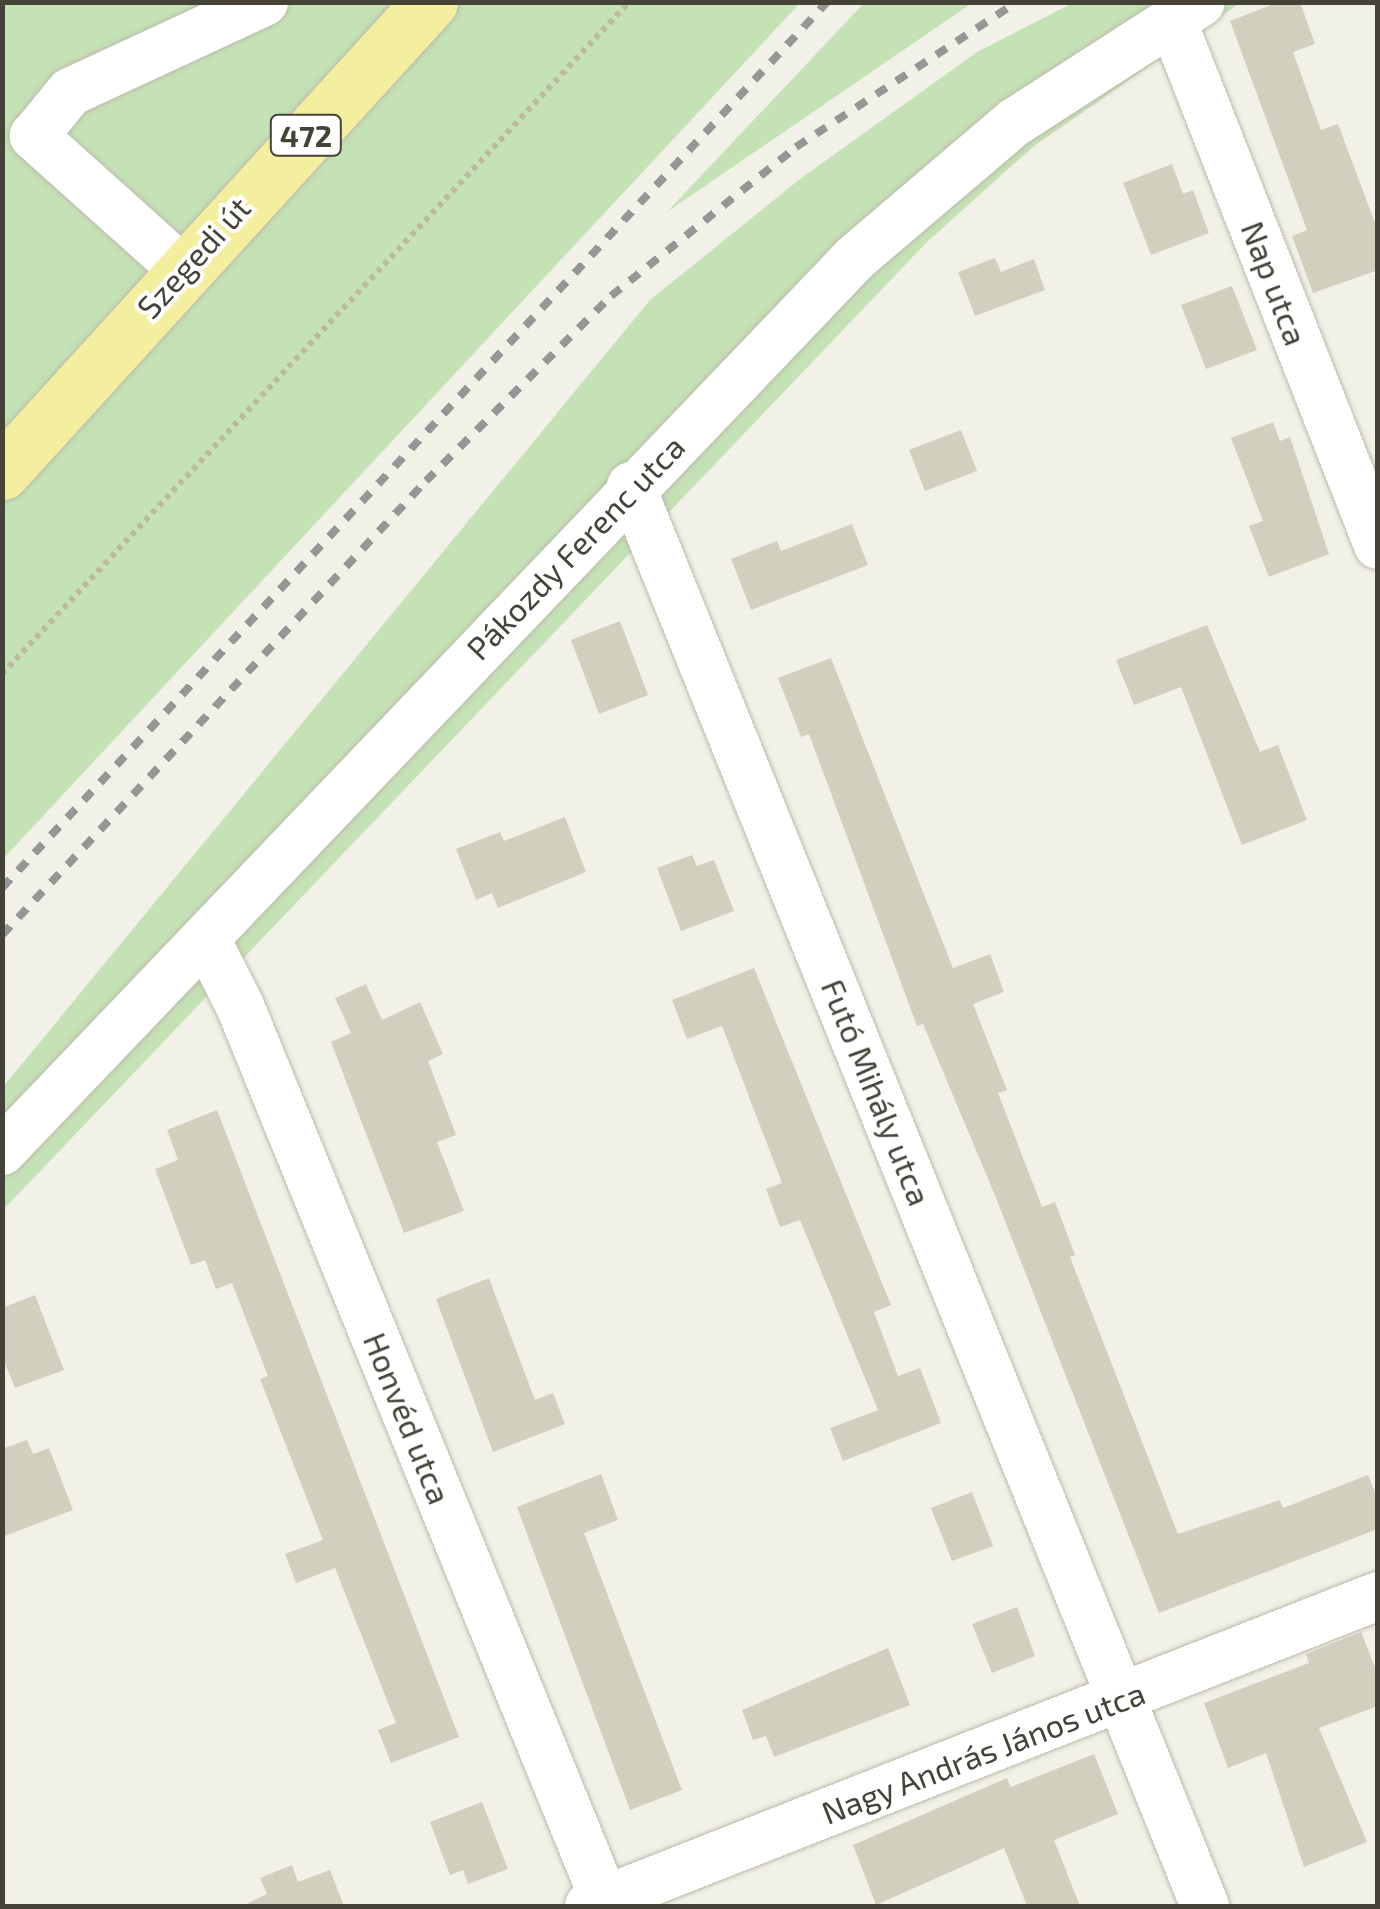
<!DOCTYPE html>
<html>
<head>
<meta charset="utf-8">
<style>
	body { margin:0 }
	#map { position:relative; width:1380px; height:1909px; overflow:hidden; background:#f2f1e8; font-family:"Exo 2",sans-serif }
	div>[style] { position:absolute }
	.green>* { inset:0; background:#c4e2b5 }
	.building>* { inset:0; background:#d3cfbf }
	.path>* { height:6px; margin-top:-3px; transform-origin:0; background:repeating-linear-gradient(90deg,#bdb99e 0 5px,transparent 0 10px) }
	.roads { filter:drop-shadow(0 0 2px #bdbaac) drop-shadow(0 0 2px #bdbaac) }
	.minor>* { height:48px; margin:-24px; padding:0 24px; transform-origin:24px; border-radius:24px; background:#fff }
	.major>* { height:55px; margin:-27.5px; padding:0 27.5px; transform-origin:27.5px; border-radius:27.5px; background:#f4ee9f }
	.rail>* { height:8px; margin-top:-4px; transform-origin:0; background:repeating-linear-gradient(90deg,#969696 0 12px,transparent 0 24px) }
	span { translate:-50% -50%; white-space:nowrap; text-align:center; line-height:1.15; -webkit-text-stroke:8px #fff; paint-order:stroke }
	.shield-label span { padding:2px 8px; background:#fff; border:2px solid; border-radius:8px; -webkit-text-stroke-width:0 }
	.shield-label { font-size:30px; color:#454237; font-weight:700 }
	.street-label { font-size:32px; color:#454237 }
	.frame { position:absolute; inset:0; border:5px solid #454237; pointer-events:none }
</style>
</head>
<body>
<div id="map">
	<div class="green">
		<div style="clip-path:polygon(864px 2px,972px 3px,667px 212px,864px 3px)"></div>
		<div style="clip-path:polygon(3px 3px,800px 3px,3px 859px)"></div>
		<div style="clip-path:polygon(1073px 3px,1240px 3px,1034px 146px,926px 243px,3px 1210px,3px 1087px,650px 300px,800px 179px,977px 52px)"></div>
	</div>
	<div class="building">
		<div style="clip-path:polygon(1279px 2px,1300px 2px,1315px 44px,1293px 52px,1321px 130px,1338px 124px,1378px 231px,1378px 270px,1313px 293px,1292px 236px,1307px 230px,1230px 21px)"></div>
		<div style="clip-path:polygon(1172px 164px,1183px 194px,1193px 190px,1209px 233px,1151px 255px,1123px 183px)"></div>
		<div style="clip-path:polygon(995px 258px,1001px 272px,1034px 259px,1045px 290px,975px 316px,958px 272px)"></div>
		<div style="clip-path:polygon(1232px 286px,1257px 350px,1206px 369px,1181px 305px)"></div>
		<div style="clip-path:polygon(1273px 422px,1280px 441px,1290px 437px,1329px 554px,1269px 577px,1249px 526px,1263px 521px,1231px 438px)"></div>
		<div style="clip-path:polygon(961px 430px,977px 471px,925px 491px,909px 450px)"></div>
		<div style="clip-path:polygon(852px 524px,868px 565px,751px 610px,731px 559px,777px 541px,781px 551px)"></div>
		<div style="clip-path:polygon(620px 621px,648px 695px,599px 714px,571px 640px)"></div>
		<div style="clip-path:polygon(1207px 625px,1260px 752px,1278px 745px,1307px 820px,1242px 845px,1181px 687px,1134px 705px,1116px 660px)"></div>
		<div style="clip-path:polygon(831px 658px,953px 968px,990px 954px,1004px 992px,973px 1004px,1007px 1090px,998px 1093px,1042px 1207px,1055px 1202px,1075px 1255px,1070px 1257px,1178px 1534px,1280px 1500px,1283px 1508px,1368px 1475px,1378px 1500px,1378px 1529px,1159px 1613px,994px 1193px,923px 1024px,917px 1026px,809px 734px,801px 737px,778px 678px)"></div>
		<div style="clip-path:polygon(565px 817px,586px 872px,498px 908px,492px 893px,476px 900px,456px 849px,500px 832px,504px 841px)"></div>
		<div style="clip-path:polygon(692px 855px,697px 866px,714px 860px,734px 911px,681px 931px,657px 868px)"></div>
		<div style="clip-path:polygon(754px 968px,891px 1305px,874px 1312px,898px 1376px,920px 1368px,941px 1423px,843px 1461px,830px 1428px,878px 1410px,800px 1220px,780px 1227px,766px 1189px,782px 1183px,722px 1026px,687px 1039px,672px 1000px)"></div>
		<div style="clip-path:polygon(366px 984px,382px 1020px,420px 1002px,443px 1054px,428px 1061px,456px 1135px,437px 1142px,464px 1211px,404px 1233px,331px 1042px,351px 1033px,335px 998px)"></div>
		<div style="clip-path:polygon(217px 1110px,459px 1737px,391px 1763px,378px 1730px,396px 1723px,335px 1568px,296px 1583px,285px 1554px,323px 1540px,260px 1379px,268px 1376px,232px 1283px,216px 1289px,205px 1260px,191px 1265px,155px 1169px,178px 1160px,167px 1130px)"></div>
		<div style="clip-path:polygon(489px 1278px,535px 1400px,553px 1393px,565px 1424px,493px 1452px,436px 1299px)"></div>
		<div style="clip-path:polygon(35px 1295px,64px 1370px,15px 1388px,2px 1356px,2px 1308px)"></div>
		<div style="clip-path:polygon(27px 1440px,33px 1454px,49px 1448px,73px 1510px,2px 1537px,2px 1449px)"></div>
		<div style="clip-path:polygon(601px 1474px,618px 1520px,584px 1533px,682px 1790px,630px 1810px,517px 1507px)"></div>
		<div style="clip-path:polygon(972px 1492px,993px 1546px,952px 1561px,931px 1508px)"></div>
		<div style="clip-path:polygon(1017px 1607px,1035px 1656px,992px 1673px,972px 1624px)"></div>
		<div style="clip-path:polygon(1361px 1632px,1378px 1675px,1378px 1706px,1319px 1728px,1367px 1842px,1304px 1867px,1266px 1753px,1228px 1768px,1204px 1703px,1309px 1663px,1306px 1654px)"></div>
		<div style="clip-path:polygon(888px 1648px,910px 1705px,774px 1757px,766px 1736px,753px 1740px,742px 1710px)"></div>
		<div style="clip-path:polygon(1094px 1754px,1118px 1814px,1054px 1840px,1080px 1906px,1027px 1906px,1004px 1848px,876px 1905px,853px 1845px,1007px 1778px,1011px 1787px)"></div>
		<div style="clip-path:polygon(482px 1802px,508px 1869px,468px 1884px,463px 1870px,450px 1875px,430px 1822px)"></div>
		<div style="clip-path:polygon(292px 1865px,298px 1882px,330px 1870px,344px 1906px,242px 1906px,267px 1894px,260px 1878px)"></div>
	</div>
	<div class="path">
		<div style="left:2px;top:674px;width:919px;rotate:-46.98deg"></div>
	</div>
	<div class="roads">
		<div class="minor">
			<div style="left:1172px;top:20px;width:564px;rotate:68.58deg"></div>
			<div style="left:181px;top:268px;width:198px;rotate:-138.1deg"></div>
			<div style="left:34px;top:136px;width:57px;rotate:-50.7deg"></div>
			<div style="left:70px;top:92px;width:214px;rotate:-24.9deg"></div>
			<div style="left:631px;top:486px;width:1532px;rotate:67.99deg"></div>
			<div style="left:206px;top:939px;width:75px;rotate:63.1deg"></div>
			<div style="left:240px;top:1006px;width:972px;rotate:67.82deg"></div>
			<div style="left:2px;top:1151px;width:1235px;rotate:-46.31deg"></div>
			<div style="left:855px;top:258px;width:210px;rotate:-40.4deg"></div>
			<div style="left:1015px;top:122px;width:221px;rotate:-32.8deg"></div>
			<div style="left:589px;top:1906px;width:848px;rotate:-21.45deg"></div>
		</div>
		<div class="major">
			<div style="left:2px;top:472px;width:636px;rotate:-47.68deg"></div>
		</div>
	</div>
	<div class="rail">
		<div style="left:2px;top:888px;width:1211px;rotate:-47.04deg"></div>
		<div style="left:2px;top:935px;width:621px;rotate:-46.96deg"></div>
		<div style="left:426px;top:481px;width:262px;rotate:-45deg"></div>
		<div style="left:611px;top:296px;width:238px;rotate:-38.8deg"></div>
		<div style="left:796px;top:147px;width:264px;rotate:-33.3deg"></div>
	</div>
	<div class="shield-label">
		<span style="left:306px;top:135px">472</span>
	</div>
	<div class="street-label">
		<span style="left:193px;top:257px;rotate:-48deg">Szegedi út</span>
		<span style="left:1275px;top:283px;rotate:69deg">Nap utca</span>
		<span style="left:575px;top:547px;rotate:-46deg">Pákozdy Ferenc utca</span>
		<span style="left:877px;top:1092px;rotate:68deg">Futó Mihály utca</span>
		<span style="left:408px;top:1418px;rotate:68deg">Honvéd utca</span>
		<span style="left:983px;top:1752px;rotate:-21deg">Nagy András János utca</span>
	</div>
	<div class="frame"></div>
</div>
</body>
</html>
